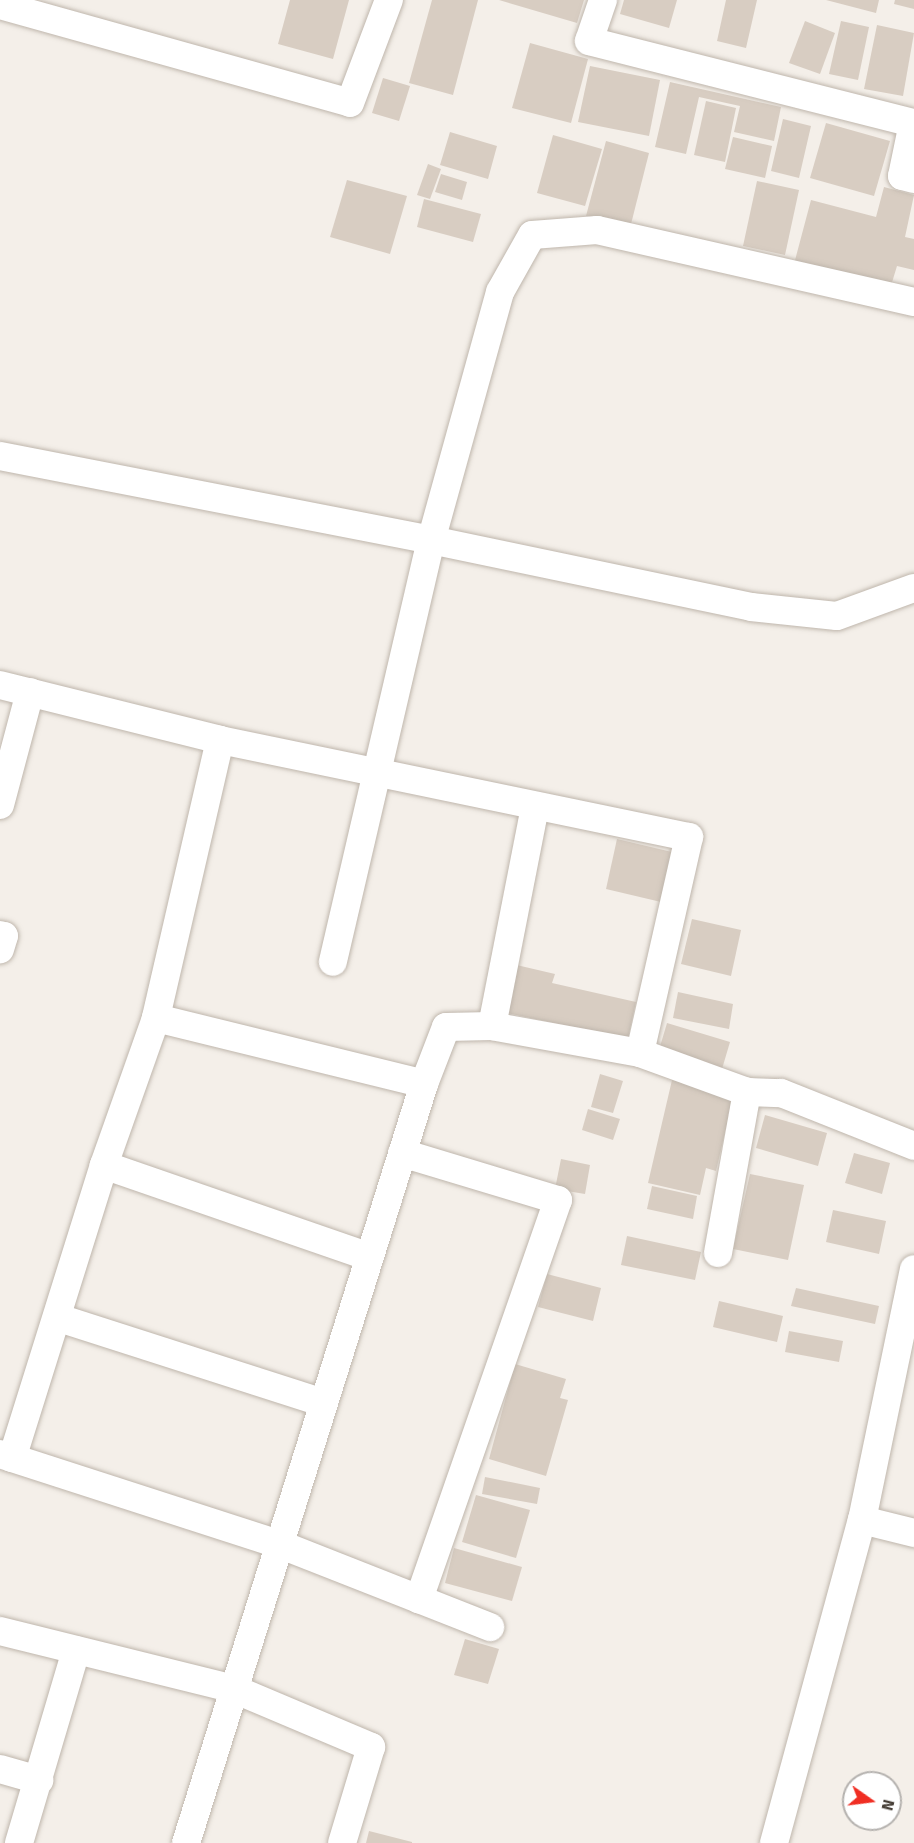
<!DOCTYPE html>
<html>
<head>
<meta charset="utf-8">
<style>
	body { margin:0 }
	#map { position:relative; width:914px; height:1843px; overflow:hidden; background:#f4efe9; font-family:"Fira Sans",sans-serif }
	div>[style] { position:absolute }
	.building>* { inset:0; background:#d8cdc2 }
	.roads { filter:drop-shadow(0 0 2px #bfb6ac) drop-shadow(0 0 2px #bfb6ac) }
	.minor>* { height:28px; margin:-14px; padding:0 14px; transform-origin:14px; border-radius:14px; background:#fff }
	span { translate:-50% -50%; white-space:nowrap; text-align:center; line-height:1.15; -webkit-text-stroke:4.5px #fff; paint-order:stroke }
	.north { position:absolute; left:842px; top:1771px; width:60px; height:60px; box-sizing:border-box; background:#fff; border:2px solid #b5b2af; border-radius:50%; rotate:104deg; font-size:16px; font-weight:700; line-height:24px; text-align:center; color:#473f37 }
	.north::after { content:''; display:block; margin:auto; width:21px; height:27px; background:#f02e23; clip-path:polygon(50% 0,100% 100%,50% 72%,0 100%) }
</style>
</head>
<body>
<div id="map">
	<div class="building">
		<div style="clip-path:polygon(290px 0,349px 0,333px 59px,278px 44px)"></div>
		<div style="clip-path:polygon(432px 0,478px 0,453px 95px,409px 83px)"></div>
		<div style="clip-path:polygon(499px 0,584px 0,577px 23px)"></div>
		<div style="clip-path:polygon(624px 0,677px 0,669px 28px,620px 14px)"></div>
		<div style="clip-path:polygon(726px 0,757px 0,746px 48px,717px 41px)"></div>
		<div style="clip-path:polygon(826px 0,879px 0,876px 13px)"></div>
		<div style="clip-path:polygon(895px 0,914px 0,914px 9px,894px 4px)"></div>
		<div style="clip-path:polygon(805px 21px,835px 33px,820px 74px,789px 63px)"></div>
		<div style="clip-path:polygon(841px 21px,869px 27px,858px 80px,829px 74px)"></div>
		<div style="clip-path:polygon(877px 25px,914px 33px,903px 96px,864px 89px)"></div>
		<div style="clip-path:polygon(530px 43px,588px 59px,571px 123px,512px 108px)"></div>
		<div style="clip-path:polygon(590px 66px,660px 80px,649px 136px,578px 122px)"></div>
		<div style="clip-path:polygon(383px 78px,410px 86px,399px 121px,372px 113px)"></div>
		<div style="clip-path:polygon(670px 82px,781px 107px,774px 141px,734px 132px,740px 106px,699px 97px,686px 154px,655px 147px)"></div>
		<div style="clip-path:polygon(706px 101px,736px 108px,725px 162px,694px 155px)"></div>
		<div style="clip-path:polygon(783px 119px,811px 126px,799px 178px,771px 171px)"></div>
		<div style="clip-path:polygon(826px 123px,890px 141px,874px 196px,810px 178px)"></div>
		<div style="clip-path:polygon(450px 132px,497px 146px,488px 179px,440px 165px)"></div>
		<div style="clip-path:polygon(553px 135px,602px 149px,585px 206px,537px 193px)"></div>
		<div style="clip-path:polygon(733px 137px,772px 146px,765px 178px,725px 169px)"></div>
		<div style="clip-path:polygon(606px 141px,649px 153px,630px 228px,586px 216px)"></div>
		<div style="clip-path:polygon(428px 164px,441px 169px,430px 199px,417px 195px)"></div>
		<div style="clip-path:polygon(441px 174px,467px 182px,462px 200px,435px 192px)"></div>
		<div style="clip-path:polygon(347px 180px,407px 196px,390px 254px,330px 237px)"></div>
		<div style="clip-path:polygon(757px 181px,799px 190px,785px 255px,743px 246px)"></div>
		<div style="clip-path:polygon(884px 187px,914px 195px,905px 237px,914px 239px,914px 270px,897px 266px,890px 289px,794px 264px,811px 200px,876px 217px)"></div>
		<div style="clip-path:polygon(424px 199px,481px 214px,473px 242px,417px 227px)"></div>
		<div style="clip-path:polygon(617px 839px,672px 852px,661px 902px,606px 889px)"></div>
		<div style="clip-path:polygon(692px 919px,741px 930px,731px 976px,681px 964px)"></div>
		<div style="clip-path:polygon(508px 963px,555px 974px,552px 983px,636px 1002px,626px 1048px,597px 1032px,497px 1011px)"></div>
		<div style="clip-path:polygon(678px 992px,733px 1004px,729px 1029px,673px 1018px)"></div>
		<div style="clip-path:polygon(667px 1023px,730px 1042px,722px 1069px,659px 1050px)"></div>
		<div style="clip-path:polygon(600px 1074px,623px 1081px,613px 1113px,591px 1107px)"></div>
		<div style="clip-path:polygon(672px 1080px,734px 1094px,716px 1171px,706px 1168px,700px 1195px,648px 1183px)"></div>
		<div style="clip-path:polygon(588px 1109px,620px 1119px,613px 1140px,582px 1130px)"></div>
		<div style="clip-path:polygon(765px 1115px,827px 1133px,818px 1166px,756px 1148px)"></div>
		<div style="clip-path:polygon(854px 1153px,890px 1163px,882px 1194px,845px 1183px)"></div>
		<div style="clip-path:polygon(561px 1159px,590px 1165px,585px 1194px,555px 1189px)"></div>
		<div style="clip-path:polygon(750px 1174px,804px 1185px,788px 1260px,733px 1249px)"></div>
		<div style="clip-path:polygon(652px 1186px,697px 1196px,693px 1219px,647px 1209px)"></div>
		<div style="clip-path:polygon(833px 1210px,886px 1221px,879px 1254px,826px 1242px)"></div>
		<div style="clip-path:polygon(627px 1236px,701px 1252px,695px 1280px,621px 1265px)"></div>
		<div style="clip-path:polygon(547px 1274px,601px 1288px,593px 1321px,538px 1307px)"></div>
		<div style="clip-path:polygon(796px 1288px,879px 1306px,875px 1324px,791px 1306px)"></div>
		<div style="clip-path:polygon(719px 1301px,783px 1316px,777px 1342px,713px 1327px)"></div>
		<div style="clip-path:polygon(789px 1331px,843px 1341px,839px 1362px,785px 1352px)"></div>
		<div style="clip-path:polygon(515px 1364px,566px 1379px,560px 1398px,568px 1400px,546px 1476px,489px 1459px)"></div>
		<div style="clip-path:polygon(485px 1477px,540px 1488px,537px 1504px,482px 1494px)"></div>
		<div style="clip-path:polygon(476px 1495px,530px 1510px,516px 1558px,462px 1542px)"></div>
		<div style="clip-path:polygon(454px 1548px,522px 1567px,512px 1601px,445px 1583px)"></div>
		<div style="clip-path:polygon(465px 1639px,499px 1649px,488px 1684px,454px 1675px)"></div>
		<div style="clip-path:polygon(369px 1831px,412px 1842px,412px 1843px,366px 1843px)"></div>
	</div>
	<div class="roads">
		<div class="minor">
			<div style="left:603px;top:0;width:43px;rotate:108.9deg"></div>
			<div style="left:589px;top:41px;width:334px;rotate:14.2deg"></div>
			<div style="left:913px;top:123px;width:54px;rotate:101.7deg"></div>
			<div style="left:902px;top:176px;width:12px;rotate:14deg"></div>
			<div style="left:0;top:5px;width:363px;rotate:15.6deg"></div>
			<div style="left:350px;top:103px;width:110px;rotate:-69.3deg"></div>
			<div style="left:914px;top:302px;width:325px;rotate:-167.2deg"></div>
			<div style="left:597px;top:230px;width:65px;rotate:175.6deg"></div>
			<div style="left:532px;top:235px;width:65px;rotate:119.3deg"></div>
			<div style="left:500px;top:292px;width:257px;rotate:105.5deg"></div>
			<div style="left:431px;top:540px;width:327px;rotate:11.8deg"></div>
			<div style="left:751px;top:607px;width:86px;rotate:6deg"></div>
			<div style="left:837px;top:616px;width:82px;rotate:-20deg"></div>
			<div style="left:0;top:456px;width:439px;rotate:11deg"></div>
			<div style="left:431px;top:540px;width:433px;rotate:103.1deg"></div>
			<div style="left:0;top:685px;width:227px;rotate:14deg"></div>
			<div style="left:220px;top:740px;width:285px;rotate:103deg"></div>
			<div style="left:156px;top:1018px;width:156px;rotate:109.5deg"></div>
			<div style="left:104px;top:1165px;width:307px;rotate:107.4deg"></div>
			<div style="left:12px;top:1458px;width:13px;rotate:-162deg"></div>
			<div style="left:220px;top:740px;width:479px;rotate:11.7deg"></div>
			<div style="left:689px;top:837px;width:221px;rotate:102.8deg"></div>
			<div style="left:640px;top:1053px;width:150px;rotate:-169.7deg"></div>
			<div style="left:0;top:805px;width:117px;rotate:-75.1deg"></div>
			<div style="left:0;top:935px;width:4px;rotate:14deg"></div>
			<div style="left:4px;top:936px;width:14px;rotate:107deg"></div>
			<div style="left:156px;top:1018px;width:276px;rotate:13.8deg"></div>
			<div style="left:424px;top:1084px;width:795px;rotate:107.41deg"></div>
			<div style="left:640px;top:1053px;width:114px;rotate:20deg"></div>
			<div style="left:747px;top:1092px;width:34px;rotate:2deg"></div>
			<div style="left:781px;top:1093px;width:143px;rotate:21.7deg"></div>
			<div style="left:424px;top:1084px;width:61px;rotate:-68.9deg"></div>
			<div style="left:446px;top:1027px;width:46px;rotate:-1.2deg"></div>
			<div style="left:492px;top:1026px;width:224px;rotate:-78.9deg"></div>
			<div style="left:402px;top:1153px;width:163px;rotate:16.8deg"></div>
			<div style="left:558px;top:1200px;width:423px;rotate:109.2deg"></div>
			<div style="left:104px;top:1165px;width:281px;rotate:19.1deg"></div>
			<div style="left:718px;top:1253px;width:164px;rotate:-79.8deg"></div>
			<div style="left:59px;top:1318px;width:278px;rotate:17.8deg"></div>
			<div style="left:12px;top:1458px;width:281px;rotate:17.9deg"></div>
			<div style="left:279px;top:1544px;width:227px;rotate:21.5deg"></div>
			<div style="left:862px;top:1520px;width:54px;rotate:14deg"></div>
			<div style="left:0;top:1631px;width:241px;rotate:13.9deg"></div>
			<div style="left:234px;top:1689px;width:149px;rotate:22.9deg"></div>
			<div style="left:371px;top:1747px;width:100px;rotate:106.8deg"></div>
			<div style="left:0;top:1769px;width:41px;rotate:15.8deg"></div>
			<div style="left:19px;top:1843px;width:201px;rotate:-73.5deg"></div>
			<div style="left:774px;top:1843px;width:335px;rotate:-74.8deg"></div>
			<div style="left:862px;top:1520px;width:256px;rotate:-78.3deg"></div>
		</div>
	</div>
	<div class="north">N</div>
</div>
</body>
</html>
